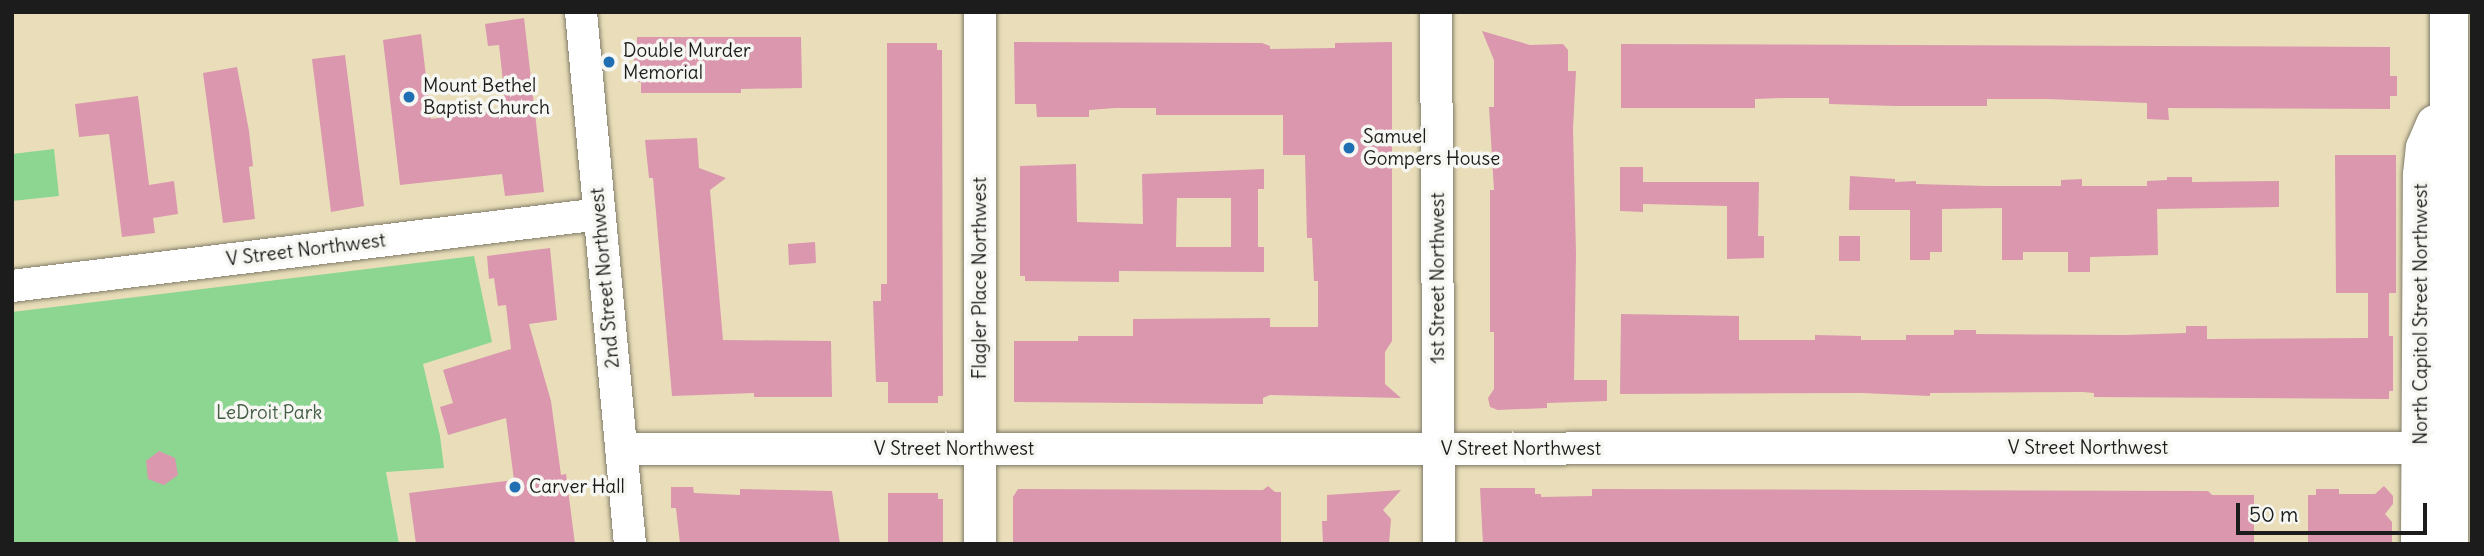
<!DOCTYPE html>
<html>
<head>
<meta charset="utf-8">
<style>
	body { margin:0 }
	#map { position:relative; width:2484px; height:556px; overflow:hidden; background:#e9deb9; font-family:Delius,sans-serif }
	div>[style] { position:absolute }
	.green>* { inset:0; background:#8dd692 }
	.building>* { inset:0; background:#da97ae }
	.roads { filter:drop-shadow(0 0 2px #827d6a) drop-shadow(0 0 2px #827d6a) }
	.minor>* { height:32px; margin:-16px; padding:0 16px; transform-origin:16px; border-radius:16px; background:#fff }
	.major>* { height:38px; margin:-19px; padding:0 19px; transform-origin:19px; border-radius:19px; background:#fff }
	.dots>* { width:19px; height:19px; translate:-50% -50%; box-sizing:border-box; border:4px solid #f6f6f2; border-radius:50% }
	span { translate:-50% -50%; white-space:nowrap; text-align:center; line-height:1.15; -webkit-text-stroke:7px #f6f6f2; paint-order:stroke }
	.poi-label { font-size:19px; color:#1c1c1c }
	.left { translate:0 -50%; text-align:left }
	.street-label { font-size:19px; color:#1c1c1c }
	.park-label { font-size:19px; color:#445d45 }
	.frame { position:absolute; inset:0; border:14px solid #1c1c1c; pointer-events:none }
	.scale { position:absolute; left:2236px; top:503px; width:191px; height:32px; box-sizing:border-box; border:4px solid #1c1c1c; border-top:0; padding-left:9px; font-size:21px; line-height:24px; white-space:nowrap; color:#1c1c1c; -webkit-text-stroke:5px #f6f6f2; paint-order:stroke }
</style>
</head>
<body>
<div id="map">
	<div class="green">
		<div style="clip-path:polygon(54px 149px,59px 196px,12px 201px,12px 154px)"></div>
		<div style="clip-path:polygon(474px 256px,492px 342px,423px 364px,440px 436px,444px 468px,386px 472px,399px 544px,12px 544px,12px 312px)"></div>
	</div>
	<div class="building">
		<div style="clip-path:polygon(524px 18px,544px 192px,505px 196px,502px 174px,400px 185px,383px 40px,421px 34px,431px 119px,506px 109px,499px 45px,488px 46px,485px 24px)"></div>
		<div style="clip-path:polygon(1482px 31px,1530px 45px,1563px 44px,1568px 50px,1568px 71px,1576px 71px,1573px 129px,1576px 254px,1574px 380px,1607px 380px,1607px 401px,1547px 403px,1547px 408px,1498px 410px,1490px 407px,1488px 398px,1494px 389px,1494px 332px,1490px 332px,1490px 190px,1494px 190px,1489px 107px,1494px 107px,1494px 60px)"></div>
		<div style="clip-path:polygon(637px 37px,801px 37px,802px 88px,741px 89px,741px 93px,641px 93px,641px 82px,634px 82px,634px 45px,637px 45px)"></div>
		<div style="clip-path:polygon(1014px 42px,1262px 43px,1270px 46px,1270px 49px,1335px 48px,1335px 43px,1392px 42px,1392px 341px,1385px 352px,1385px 384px,1401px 398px,1270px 395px,1263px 398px,1263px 404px,1014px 402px,1014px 341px,1078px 341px,1078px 336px,1133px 336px,1133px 319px,1270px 318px,1270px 327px,1318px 327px,1318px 281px,1314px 281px,1312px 238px,1307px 238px,1305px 155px,1283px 155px,1283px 115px,1156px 115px,1156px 108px,1115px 108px,1089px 110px,1089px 117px,1037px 117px,1036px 104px,1015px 104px)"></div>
		<div style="clip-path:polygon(887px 43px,937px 43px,937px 50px,942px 50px,943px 396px,938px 396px,938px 403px,888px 403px,888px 382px,876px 382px,873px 301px,881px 301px,881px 284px,887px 284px)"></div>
		<div style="clip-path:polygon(1621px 44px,2390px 47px,2390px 76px,2397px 76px,2397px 96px,2390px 96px,2390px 109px,2168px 108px,2169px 120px,2147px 119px,2147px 103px,2047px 99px,1987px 99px,1987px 106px,1895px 106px,1829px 104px,1829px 98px,1782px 98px,1755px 99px,1755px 108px,1621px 108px)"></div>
		<div style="clip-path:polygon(345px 55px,364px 206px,331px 212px,312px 59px)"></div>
		<div style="clip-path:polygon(237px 67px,249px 131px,253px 166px,249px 167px,255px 219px,223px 223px,203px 73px)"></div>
		<div style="clip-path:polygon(138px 96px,149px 185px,174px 181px,178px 214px,153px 218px,155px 233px,122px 237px,109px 134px,79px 137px,75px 104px)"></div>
		<div style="clip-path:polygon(697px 138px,699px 168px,726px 178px,710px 190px,723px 340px,831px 341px,832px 397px,754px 397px,754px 393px,672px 396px,653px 178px,649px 178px,645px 140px)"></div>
		<div style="clip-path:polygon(2335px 155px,2396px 155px,2396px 293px,2389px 293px,2389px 336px,2393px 336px,2393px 391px,2389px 391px,2389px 399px,2094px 397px,2094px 393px,2083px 392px,1930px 393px,1930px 396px,1862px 393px,1620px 394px,1621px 314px,1739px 316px,1739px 340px,1815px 340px,1815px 335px,1861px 336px,1861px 340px,1906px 340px,1906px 335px,1954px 335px,1954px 330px,1976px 330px,1976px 334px,2125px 335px,2186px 333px,2186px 326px,2207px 326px,2207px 339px,2368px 338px,2368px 293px,2336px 293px)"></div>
		<div style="clip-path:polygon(evenodd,1076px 164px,1077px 222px,1143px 224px,1142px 174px,1264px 169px,1264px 189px,1258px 189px,1258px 247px,1264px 247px,1264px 272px,1119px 271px,1119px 282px,1025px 281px,1025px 276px,1020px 276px,1020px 166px,1076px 164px,1177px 198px,1231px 198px,1231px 247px,1176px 247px,1177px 198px)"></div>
		<div style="clip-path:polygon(1620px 167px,1643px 167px,1643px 182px,1759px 182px,1758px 236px,1764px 236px,1764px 258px,1727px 259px,1727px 206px,1643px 204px,1643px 212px,1620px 211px)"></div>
		<div style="clip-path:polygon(1850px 176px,1895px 179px,1895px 182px,1916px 181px,1916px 184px,1987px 186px,2061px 186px,2061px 180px,2082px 179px,2082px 186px,2147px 186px,2147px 181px,2167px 180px,2167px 177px,2192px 177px,2192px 182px,2279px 181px,2279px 207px,2157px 209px,2158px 255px,2090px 257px,2090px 272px,2068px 272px,2068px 252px,2023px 252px,2023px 260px,2002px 260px,2002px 208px,1942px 209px,1942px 252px,1930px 252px,1930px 260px,1910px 260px,1910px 210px,1849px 210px)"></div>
		<div style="clip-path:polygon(1839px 236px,1860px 236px,1860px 261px,1839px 261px)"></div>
		<div style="clip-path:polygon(815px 242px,816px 263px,789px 265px,788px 244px)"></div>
		<div style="clip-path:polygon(550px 248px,557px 320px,529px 324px,551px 401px,561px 475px,566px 474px,575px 544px,416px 544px,409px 493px,514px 480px,506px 418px,448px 435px,440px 407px,453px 403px,443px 370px,511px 349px,506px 305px,498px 306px,494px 278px,489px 279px,487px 256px)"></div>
		<div style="clip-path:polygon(159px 451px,175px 458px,178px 475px,164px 485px,148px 479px,146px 461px)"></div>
		<div style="clip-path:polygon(1268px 486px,1275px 492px,1281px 492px,1281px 544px,1013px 544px,1013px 497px,1018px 489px,1263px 490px)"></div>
		<div style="clip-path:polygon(2384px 486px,2393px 496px,2393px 504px,2385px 514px,2392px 522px,2392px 544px,2308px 544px,2308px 495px,2316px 495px,2316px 489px,2339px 489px,2339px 494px,2375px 494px)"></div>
		<div style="clip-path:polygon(671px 487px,693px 487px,694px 493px,740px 495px,740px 489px,832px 491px,840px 544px,680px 544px,676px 508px,671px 508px)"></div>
		<div style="clip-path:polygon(1480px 488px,1535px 488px,1535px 494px,1541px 494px,1541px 497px,1592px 496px,1592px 489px,2208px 491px,2212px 495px,2254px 495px,2254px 544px,1483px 544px)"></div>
		<div style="clip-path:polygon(1401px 490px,1383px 510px,1391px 519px,1389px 544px,1323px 544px,1322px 521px,1327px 521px,1327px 495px)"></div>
		<div style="clip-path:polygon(888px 493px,938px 493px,938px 499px,943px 499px,943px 544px,888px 544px)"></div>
	</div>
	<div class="roads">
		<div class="minor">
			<div style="left:581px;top:12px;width:534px;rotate:84.74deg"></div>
			<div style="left:1436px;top:12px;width:532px;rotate:89.68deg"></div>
			<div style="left:12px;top:286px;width:592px;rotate:-6.98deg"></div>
			<div style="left:621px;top:449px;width:1799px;rotate:-0.03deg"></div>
			<div style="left:980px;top:544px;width:532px;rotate:-90deg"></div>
		</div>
		<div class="major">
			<div style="left:2420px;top:544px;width:369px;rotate:-89.7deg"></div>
			<div style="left:2422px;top:175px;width:27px;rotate:-84deg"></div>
			<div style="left:2425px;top:148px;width:26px;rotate:-67deg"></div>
			<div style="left:2449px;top:544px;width:532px;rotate:-90deg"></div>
		</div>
	</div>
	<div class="dots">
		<div style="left:609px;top:62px;background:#1f6fb2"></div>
		<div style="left:409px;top:97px;background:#1f6fb2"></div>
		<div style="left:1349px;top:148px;background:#1f6fb2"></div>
		<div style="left:515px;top:487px;background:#1f6fb2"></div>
	</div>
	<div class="poi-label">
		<span class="left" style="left:623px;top:62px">Double Murder<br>Memorial</span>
		<span class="left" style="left:423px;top:97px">Mount Bethel<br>Baptist Church</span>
		<span class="left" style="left:1363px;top:148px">Samuel<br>Gompers House</span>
		<span class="left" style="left:529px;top:487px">Carver Hall</span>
	</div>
	<div class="street-label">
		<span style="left:306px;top:250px;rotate:-7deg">V Street Northwest</span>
		<span style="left:605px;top:278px;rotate:-95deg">2nd Street Northwest</span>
		<span style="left:980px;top:278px;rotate:-90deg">Flagler Place Northwest</span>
		<span style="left:1438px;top:278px;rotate:-90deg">1st Street Northwest</span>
		<span style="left:2421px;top:314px;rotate:-90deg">North Capitol Street Northwest</span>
		<span style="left:2088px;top:448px">V Street Northwest</span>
		<span style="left:954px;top:449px">V Street Northwest</span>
		<span style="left:1521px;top:449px">V Street Northwest</span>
	</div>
	<div class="park-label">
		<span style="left:269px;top:413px">LeDroit Park</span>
	</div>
	<div class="frame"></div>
	<div class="scale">50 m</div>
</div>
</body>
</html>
